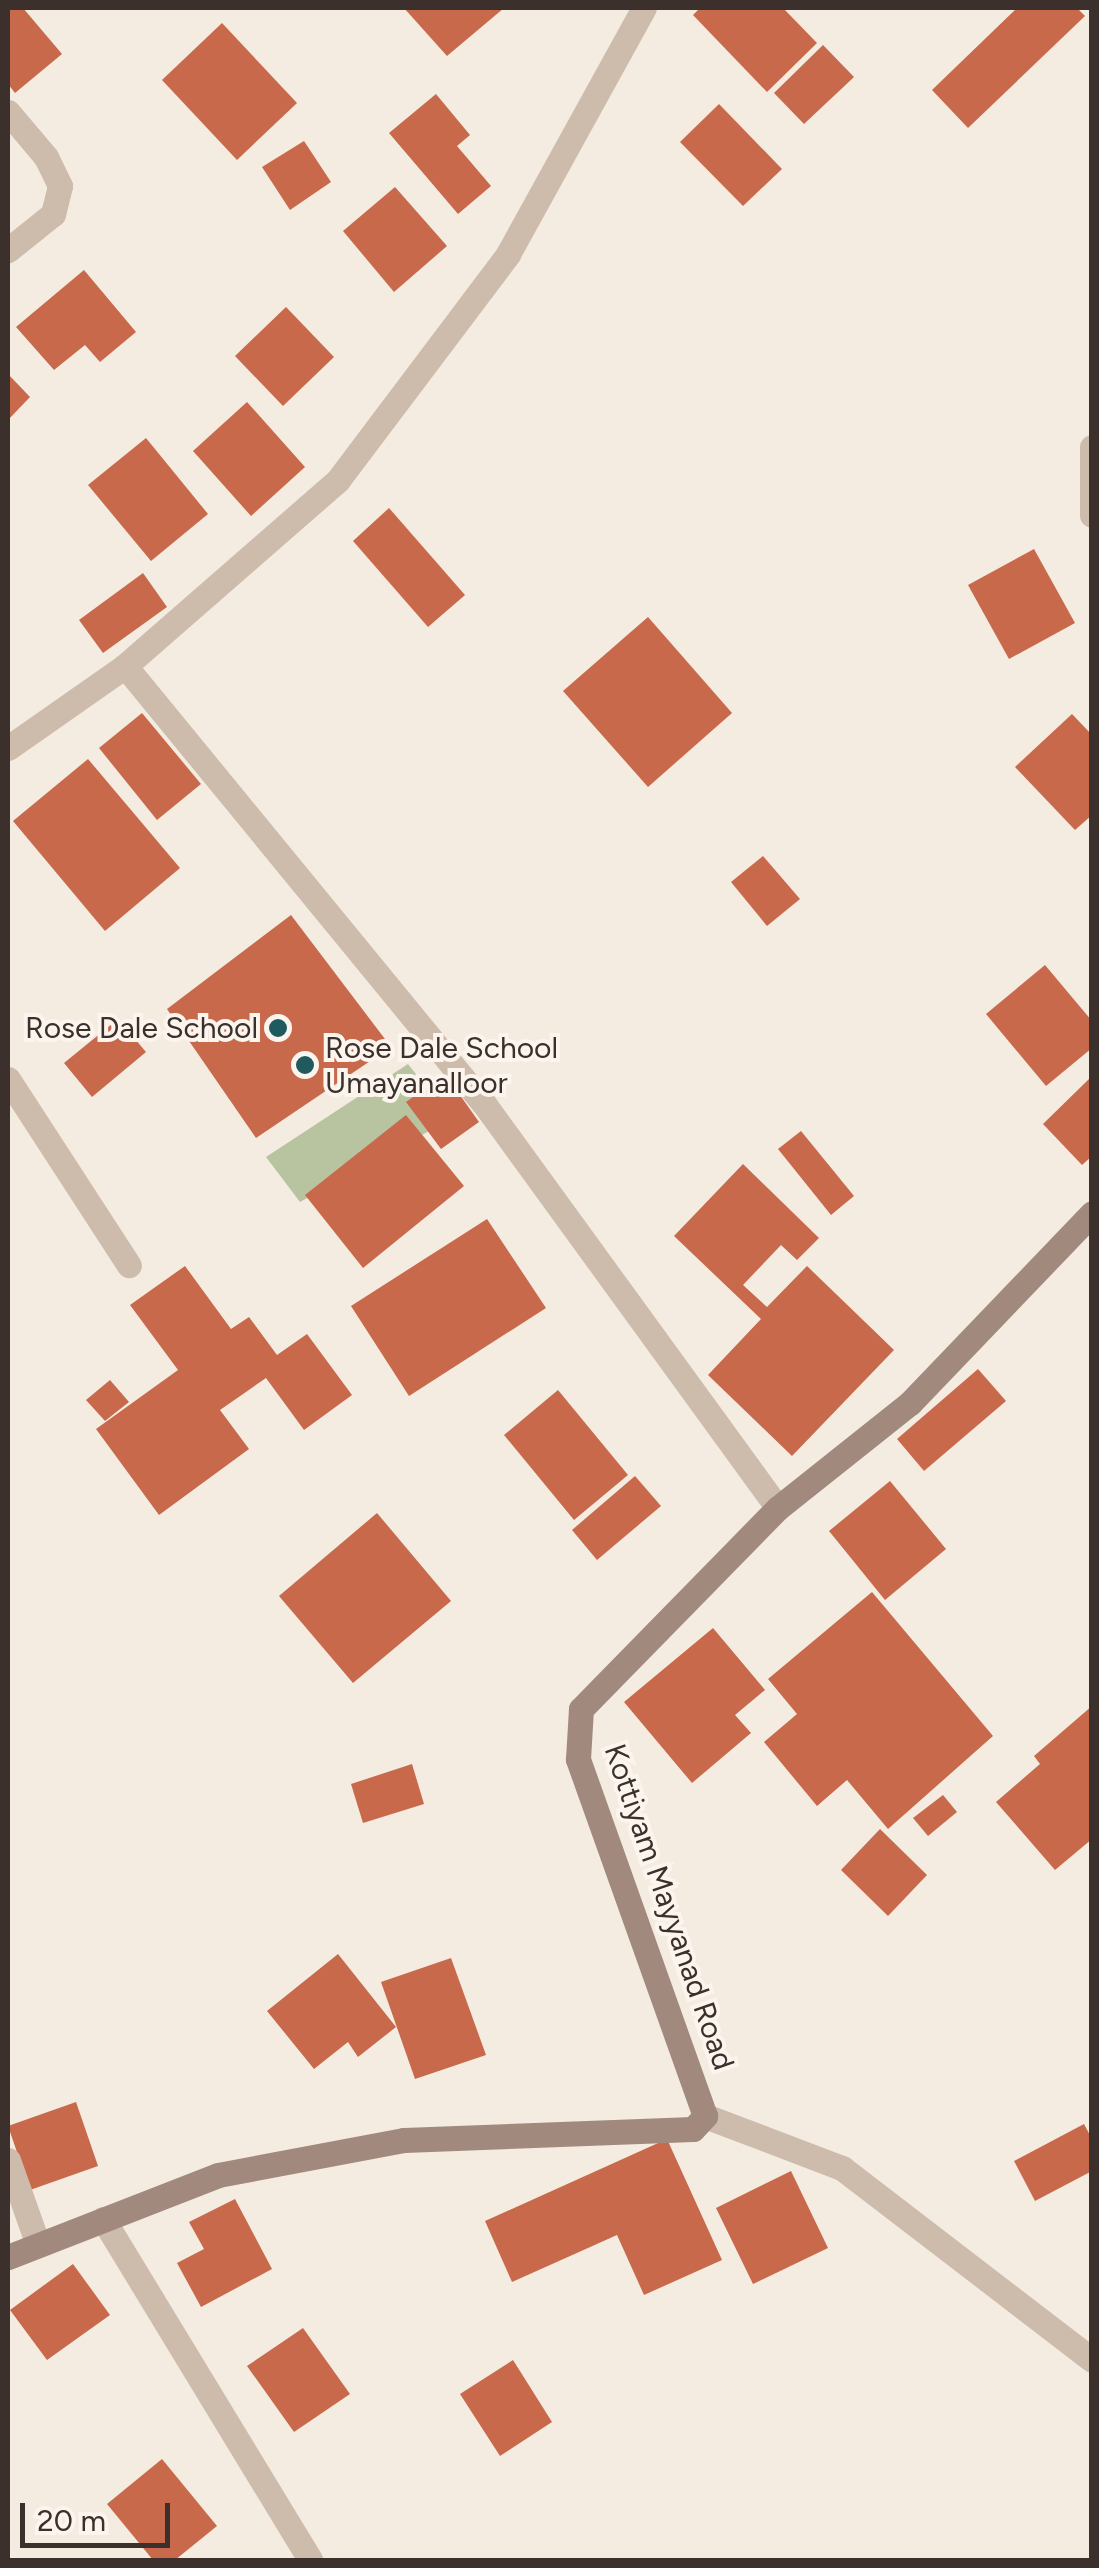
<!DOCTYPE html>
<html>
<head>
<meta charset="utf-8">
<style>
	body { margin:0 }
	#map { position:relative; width:1099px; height:2568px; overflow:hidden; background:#f4ebe1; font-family:Figtree,sans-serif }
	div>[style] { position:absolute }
	.green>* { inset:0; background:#b8c4a0 }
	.building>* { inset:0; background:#c8694b }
	.street>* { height:25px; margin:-12.5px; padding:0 12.5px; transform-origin:12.5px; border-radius:12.5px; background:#cdbbac }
	.secondary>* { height:25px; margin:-12.5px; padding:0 12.5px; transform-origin:12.5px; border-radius:12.5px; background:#a18a7d }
	.dots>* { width:28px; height:28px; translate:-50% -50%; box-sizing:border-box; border:5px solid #fbf5ee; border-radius:50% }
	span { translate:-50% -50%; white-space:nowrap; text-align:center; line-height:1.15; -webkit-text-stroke:8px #fbf5ee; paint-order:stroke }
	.poi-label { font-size:30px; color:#3b302b }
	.right { translate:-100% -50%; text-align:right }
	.left { translate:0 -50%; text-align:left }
	.street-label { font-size:30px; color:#3b302b }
	.frame { position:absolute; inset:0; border:10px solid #3b302b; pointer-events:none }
	.scale { position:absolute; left:20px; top:2503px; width:150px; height:45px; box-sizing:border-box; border:5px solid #3b302b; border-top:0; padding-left:12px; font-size:30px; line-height:35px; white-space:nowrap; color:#3b302b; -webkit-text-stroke:8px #fbf5ee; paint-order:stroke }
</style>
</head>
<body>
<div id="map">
	<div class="green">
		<div style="clip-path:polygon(408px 1064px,451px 1119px,300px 1202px,266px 1157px)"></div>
	</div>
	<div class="building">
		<div style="clip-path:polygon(8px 8px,23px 8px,62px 54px,15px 93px,8px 84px)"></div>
		<div style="clip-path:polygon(404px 8px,504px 8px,447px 56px)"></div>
		<div style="clip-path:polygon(700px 8px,783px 8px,817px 43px,767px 92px,693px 15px)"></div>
		<div style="clip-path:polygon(1017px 8px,1077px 8px,1085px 16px,968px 128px,932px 90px)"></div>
		<div style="clip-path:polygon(222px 23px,297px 103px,237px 160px,162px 80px)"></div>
		<div style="clip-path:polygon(823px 45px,854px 77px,804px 124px,774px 93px)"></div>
		<div style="clip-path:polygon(436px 94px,470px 135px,457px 146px,491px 186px,458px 214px,389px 133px)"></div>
		<div style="clip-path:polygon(719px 104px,782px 169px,743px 206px,680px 142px)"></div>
		<div style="clip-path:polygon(304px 141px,331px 182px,290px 210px,262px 167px)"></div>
		<div style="clip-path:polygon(395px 187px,447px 246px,394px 292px,343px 231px)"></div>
		<div style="clip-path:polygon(84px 270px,136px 332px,100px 362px,85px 345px,54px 370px,16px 327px)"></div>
		<div style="clip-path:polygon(286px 307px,334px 357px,283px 406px,235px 356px)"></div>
		<div style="clip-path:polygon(8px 374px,30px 397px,8px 420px)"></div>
		<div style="clip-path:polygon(247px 402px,305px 467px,251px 516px,193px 451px)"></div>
		<div style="clip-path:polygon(146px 438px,208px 514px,151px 561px,88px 485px)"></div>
		<div style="clip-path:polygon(389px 508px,465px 595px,428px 627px,353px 541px)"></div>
		<div style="clip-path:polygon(1034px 549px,1075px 623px,1009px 659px,968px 585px)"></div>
		<div style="clip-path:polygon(143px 573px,167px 607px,103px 653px,79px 620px)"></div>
		<div style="clip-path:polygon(648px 617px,732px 713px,648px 787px,563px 691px)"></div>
		<div style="clip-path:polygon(142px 713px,201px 784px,157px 820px,99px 748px)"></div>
		<div style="clip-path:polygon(1072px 714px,1092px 735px,1092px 815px,1075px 830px,1015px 767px)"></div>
		<div style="clip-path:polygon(88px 759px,180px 868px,105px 931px,13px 821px)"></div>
		<div style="clip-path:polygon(763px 856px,800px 899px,767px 926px,731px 882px)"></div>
		<div style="clip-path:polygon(291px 915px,391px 1047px,256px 1138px,167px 1009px)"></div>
		<div style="clip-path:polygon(1045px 965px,1092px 1021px,1092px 1048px,1046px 1086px,986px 1014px)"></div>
		<div style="clip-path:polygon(118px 1019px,146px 1052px,92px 1097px,64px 1063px)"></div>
		<div style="clip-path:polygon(445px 1074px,479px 1122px,441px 1149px,406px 1102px)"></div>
		<div style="clip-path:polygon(1090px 1078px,1092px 1156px,1082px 1165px,1043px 1124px)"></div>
		<div style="clip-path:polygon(406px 1115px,464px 1186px,363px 1268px,305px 1195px)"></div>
		<div style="clip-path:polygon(801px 1131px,854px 1196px,831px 1215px,778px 1149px)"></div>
		<div style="clip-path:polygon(743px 1164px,819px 1238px,797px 1260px,781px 1245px,743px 1285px,767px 1307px,807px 1266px,894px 1350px,792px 1456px,708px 1375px,761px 1319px,674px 1236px)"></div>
		<div style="clip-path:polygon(487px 1219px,546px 1308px,409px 1396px,351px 1306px)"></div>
		<div style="clip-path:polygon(185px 1266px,231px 1329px,249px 1317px,277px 1355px,307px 1334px,352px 1395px,304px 1430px,266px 1378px,220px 1410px,249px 1449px,159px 1515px,96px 1429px,178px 1370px,130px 1305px)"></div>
		<div style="clip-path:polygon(978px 1369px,1006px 1401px,924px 1471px,897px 1439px)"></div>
		<div style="clip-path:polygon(110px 1380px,129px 1402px,105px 1421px,86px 1400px)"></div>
		<div style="clip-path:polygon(558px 1390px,628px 1475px,574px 1520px,504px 1435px)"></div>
		<div style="clip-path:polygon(635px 1476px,661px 1506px,597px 1560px,572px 1530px)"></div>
		<div style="clip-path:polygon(890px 1481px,946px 1549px,885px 1600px,829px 1531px)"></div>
		<div style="clip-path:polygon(377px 1513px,451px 1601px,353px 1683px,279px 1596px)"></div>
		<div style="clip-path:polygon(872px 1592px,993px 1736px,888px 1829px,847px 1780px,817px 1806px,764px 1742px,797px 1714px,768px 1679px)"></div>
		<div style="clip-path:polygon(713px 1628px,765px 1690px,735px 1715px,751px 1733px,692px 1783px,624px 1702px)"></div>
		<div style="clip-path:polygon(1092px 1706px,1092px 1839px,1055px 1870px,996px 1802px,1040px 1764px,1034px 1756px)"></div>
		<div style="clip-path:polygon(412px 1764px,424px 1804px,363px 1823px,351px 1784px)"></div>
		<div style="clip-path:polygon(943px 1795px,957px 1812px,928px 1836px,913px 1818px)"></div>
		<div style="clip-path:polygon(880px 1829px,927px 1875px,888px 1916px,841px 1870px)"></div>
		<div style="clip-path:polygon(338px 1954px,396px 2027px,358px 2057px,348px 2042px,314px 2069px,267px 2011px)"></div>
		<div style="clip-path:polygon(451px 1958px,486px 2055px,415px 2079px,381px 1982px)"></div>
		<div style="clip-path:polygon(76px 2102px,98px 2166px,30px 2190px,8px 2126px)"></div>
		<div style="clip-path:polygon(1084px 2124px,1092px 2139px,1092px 2171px,1035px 2201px,1014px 2161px)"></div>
		<div style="clip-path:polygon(667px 2139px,722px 2260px,644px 2295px,617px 2235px,512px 2282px,485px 2221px)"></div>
		<div style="clip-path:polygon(791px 2171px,828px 2248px,753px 2284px,716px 2208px)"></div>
		<div style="clip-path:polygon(235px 2199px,272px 2269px,201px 2307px,177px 2263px,204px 2249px,189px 2222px)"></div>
		<div style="clip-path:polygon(73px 2264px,110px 2315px,47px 2360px,10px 2310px)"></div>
		<div style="clip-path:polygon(303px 2328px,350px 2394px,294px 2432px,247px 2366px)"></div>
		<div style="clip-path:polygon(513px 2360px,552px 2422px,500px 2456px,460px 2394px)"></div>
		<div style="clip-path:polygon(162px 2459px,217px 2526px,175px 2560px,153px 2560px,107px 2504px)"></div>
	</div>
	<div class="street">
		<div style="left:8px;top:112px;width:59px;rotate:49.8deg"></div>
		<div style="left:46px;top:157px;width:32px;rotate:64deg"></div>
		<div style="left:60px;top:186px;width:29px;rotate:104deg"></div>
		<div style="left:53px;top:214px;width:58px;rotate:141.3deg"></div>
		<div style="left:1092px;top:447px;width:68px;rotate:90deg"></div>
		<div style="left:125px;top:666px;width:568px;rotate:50.65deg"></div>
		<div style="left:485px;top:1105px;width:498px;rotate:54deg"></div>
		<div style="left:8px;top:748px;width:143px;rotate:-35deg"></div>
		<div style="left:125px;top:666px;width:283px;rotate:-41.1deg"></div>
		<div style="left:338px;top:480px;width:283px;rotate:-53deg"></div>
		<div style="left:508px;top:254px;width:281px;rotate:-61.1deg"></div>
		<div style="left:8px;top:1079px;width:222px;rotate:57deg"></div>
		<div style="left:705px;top:2116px;width:147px;rotate:20.8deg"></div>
		<div style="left:842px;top:2168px;width:315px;rotate:37.5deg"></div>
		<div style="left:8px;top:2160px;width:87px;rotate:70.5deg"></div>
		<div style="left:103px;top:2219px;width:399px;rotate:58.7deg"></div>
	</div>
	<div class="secondary">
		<div style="left:8px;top:2257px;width:225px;rotate:-21.3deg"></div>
		<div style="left:218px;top:2175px;width:189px;rotate:-10.7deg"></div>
		<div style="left:404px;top:2140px;width:289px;rotate:-2.2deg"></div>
		<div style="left:693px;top:2129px;width:18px;rotate:-47deg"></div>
		<div style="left:705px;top:2116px;width:379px;rotate:-109.6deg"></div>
		<div style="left:578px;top:1759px;width:50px;rotate:-86.6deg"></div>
		<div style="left:581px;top:1709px;width:281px;rotate:-45.6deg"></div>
		<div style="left:778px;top:1508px;width:169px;rotate:-38.5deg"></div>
		<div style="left:910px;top:1403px;width:263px;rotate:-46.2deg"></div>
	</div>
	<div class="dots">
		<div style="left:278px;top:1028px;background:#1f5a5e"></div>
		<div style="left:305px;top:1065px;background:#1f5a5e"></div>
	</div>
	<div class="poi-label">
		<span class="right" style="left:258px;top:1028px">Rose Dale School</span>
		<span class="left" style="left:325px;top:1065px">Rose Dale School<br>Umayanalloor</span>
	</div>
	<div class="street-label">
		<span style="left:669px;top:1907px;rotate:71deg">Kottiyam Mayyanad Road</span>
	</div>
	<div class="frame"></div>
	<div class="scale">20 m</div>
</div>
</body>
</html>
